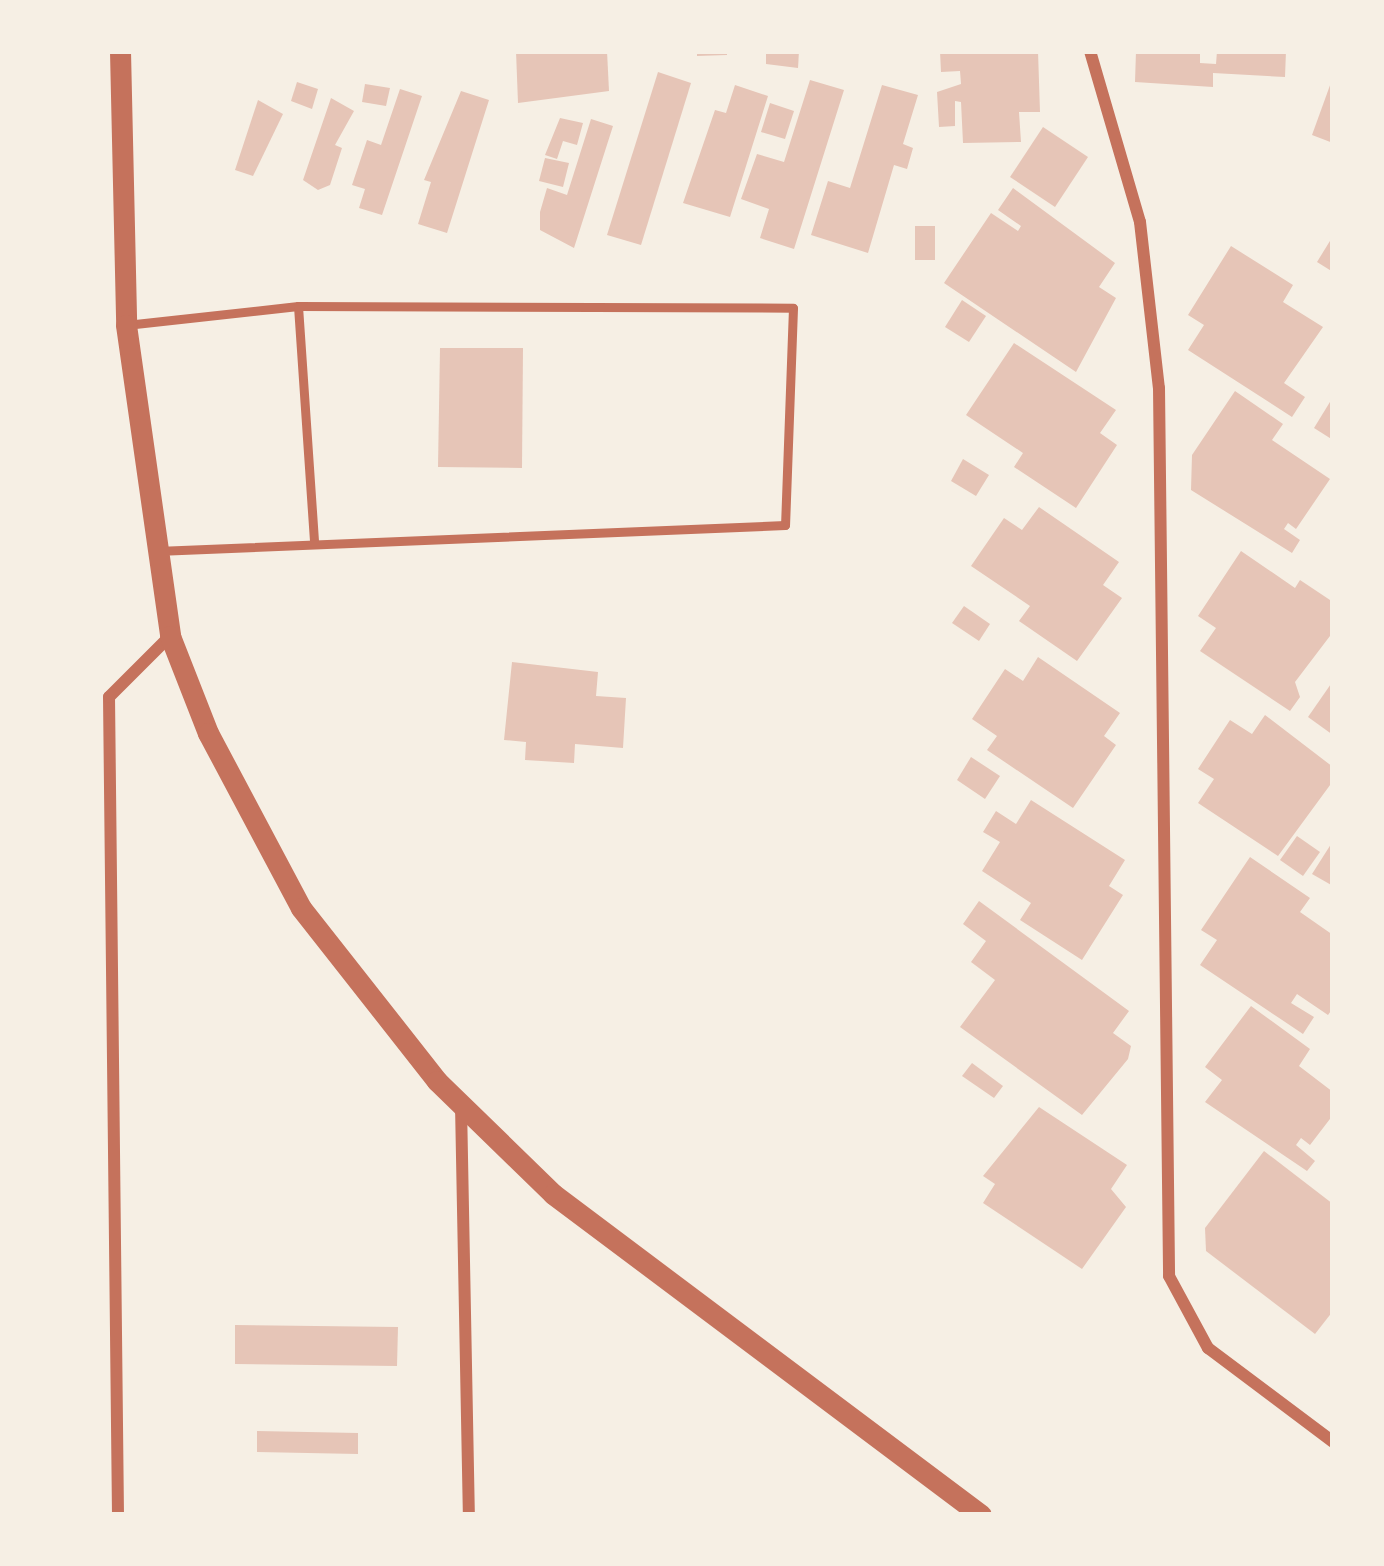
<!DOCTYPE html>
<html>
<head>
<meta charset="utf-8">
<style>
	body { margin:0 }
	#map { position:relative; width:1384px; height:1566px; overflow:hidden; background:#f6efe4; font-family:Barlow,sans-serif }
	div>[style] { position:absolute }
	.building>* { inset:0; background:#e6c5b7 }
	.service>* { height:9px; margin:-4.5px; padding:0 4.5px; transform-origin:4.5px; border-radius:4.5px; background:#c5725c }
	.minor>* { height:12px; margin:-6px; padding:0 6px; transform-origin:6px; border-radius:6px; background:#c5725c }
	.tertiary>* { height:21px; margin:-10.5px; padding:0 10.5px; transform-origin:10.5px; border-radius:10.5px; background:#c5725c }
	span { translate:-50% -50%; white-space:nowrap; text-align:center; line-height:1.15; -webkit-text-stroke:9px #f6efe4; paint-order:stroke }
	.frame { position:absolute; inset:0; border:54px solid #f6efe4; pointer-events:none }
</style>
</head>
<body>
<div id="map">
	<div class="building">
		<div style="clip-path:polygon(516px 51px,607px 51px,609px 91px,518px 103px)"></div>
		<div style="clip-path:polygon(697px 51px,727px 51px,727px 55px,697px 56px)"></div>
		<div style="clip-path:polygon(766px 51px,799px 51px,798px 68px,766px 64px)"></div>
		<div style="clip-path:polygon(940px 51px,1038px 51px,1040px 112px,1019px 112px,1021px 142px,963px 143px,961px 102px,955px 101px,955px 126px,939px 127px,937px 92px,961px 84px,960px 71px,941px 72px)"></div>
		<div style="clip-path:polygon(1136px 51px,1200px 51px,1200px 63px,1216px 64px,1217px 51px,1286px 51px,1285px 77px,1213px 73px,1213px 87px,1135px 82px)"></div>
		<div style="clip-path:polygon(658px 72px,691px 83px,641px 245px,607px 235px)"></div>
		<div style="clip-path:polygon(1333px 77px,1333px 143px,1312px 135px)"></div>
		<div style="clip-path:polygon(810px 80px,844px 90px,794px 249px,760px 238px,769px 209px,741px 199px,757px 154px,784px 162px)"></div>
		<div style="clip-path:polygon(297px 82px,318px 89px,312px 109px,291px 101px)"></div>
		<div style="clip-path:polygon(365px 84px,390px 88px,386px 106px,362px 102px)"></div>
		<div style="clip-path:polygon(735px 85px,768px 96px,730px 217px,683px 203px,715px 110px,726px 113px)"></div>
		<div style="clip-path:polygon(882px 85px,918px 95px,903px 144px,913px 148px,907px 169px,894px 165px,868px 253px,811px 235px,828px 181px,850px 188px)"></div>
		<div style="clip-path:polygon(400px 89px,422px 96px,382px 215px,359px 208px,365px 189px,352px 185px,367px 140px,381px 145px)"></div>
		<div style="clip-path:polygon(461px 91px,489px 100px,447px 233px,418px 224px,431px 182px,424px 180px)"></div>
		<div style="clip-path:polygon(331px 98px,354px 111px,335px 145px,342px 148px,330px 185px,318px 190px,303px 180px)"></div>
		<div style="clip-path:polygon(258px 100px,283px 114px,253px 176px,235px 170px)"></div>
		<div style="clip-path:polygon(770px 103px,794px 111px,785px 139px,761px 132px)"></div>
		<div style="clip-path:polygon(560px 118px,583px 123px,577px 145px,563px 141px,557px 159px,545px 155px)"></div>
		<div style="clip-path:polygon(591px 119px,613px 126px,574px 248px,540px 230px,540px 212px,547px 188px,567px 195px)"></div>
		<div style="clip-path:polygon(1043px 127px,1088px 157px,1055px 207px,1010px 177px)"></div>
		<div style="clip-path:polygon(545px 158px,569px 163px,563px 187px,539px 181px)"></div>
		<div style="clip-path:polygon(1013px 188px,1115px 263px,1099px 287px,1116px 298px,1076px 372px,944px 283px,991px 213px,1018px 231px,1021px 226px,998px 210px)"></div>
		<div style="clip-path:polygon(915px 226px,935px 226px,935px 260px,915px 260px)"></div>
		<div style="clip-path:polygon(1333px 236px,1333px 272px,1317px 262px)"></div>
		<div style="clip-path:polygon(1231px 246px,1293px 285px,1283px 302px,1323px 327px,1284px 383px,1305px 397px,1292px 417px,1188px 350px,1204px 325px,1188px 315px)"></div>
		<div style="clip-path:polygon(962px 300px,986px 316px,969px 342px,945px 327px)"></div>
		<div style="clip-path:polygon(1014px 343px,1116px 410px,1100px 433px,1117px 445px,1076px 508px,1014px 467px,1023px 453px,966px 415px)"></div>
		<div style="clip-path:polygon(440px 348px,523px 348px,522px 468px,438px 467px)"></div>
		<div style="clip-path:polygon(1235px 391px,1283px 424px,1272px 440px,1330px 479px,1296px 529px,1288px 523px,1284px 529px,1300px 540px,1292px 553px,1191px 490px,1192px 455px)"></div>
		<div style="clip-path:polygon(1333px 397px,1333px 440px,1314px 428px)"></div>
		<div style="clip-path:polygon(963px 459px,989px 475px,976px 496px,951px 481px)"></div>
		<div style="clip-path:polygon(1039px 507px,1119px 562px,1103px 585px,1122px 598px,1077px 661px,1019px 621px,1030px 606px,971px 566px,1004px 518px,1022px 530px)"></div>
		<div style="clip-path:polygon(1241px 551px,1295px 588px,1300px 580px,1333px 602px,1333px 632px,1295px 682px,1300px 697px,1290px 711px,1200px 651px,1216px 628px,1198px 616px)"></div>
		<div style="clip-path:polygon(964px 606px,990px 624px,979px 641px,952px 623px)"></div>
		<div style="clip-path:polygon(1038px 657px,1120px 713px,1104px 736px,1116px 745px,1073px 808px,987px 750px,997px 736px,972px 719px,1005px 669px,1023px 681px)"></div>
		<div style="clip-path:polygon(512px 662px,598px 672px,596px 696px,626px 698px,623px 748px,575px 744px,574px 763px,525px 760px,526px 742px,504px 740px)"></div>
		<div style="clip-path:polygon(1333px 681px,1333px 735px,1308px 717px)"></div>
		<div style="clip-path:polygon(1265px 715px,1333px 767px,1333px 781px,1278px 856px,1198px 803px,1214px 779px,1198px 769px,1230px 720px,1252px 734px)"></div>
		<div style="clip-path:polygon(971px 757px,1000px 776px,985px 799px,957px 780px)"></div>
		<div style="clip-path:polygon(1031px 800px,1125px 860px,1109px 886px,1123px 895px,1082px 960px,1020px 920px,1031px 903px,982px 871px,1000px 842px,983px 832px,996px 811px,1016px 824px)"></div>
		<div style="clip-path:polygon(1297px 836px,1320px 852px,1303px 876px,1280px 860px)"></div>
		<div style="clip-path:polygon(1333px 841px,1333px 886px,1312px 874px)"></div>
		<div style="clip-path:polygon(1250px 857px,1310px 898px,1300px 912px,1333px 935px,1333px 1008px,1328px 1015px,1297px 994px,1291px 1003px,1314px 1017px,1303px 1034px,1200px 965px,1217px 940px,1201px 930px)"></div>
		<div style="clip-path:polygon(979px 901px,1129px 1011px,1113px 1033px,1131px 1046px,1128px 1059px,1082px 1115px,960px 1027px,995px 980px,971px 962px,986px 941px,963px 924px)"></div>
		<div style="clip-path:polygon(1251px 1006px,1310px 1049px,1299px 1066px,1333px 1092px,1333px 1115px,1310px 1145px,1301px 1138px,1296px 1145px,1315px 1161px,1307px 1171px,1205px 1102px,1222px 1080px,1205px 1067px)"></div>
		<div style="clip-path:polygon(972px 1063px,1003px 1086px,994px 1098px,962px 1076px)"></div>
		<div style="clip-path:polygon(1039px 1107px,1127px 1165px,1111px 1189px,1126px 1207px,1082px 1269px,983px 1203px,995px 1184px,983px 1176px)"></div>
		<div style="clip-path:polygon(1264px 1151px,1333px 1204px,1333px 1311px,1315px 1334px,1206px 1251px,1205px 1228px)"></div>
		<div style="clip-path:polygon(235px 1325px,398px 1327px,397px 1366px,235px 1364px)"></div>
		<div style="clip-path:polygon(257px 1431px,358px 1433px,358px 1454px,257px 1452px)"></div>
	</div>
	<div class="service">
		<div style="left:298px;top:306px;width:238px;rotate:86.1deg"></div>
		<div style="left:126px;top:325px;width:173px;rotate:-6.3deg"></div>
		<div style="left:298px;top:306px;width:495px;rotate:0.2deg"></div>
		<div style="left:793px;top:308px;width:217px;rotate:92.1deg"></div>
		<div style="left:785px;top:525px;width:629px;rotate:177.63deg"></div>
	</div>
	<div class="minor">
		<div style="left:1090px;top:51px;width:178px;rotate:73.7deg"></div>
		<div style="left:1140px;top:222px;width:167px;rotate:83.5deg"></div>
		<div style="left:1159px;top:388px;width:888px;rotate:89.35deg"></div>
		<div style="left:1169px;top:1276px;width:82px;rotate:61.6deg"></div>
		<div style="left:1208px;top:1348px;width:156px;rotate:36.9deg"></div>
		<div style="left:461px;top:1105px;width:410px;rotate:88.9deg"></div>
		<div style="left:118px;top:1515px;width:818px;rotate:-90.63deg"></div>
		<div style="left:109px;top:697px;width:86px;rotate:-45deg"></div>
	</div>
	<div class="tertiary">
		<div style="left:120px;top:51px;width:274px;rotate:88.7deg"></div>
		<div style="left:126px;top:325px;width:314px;rotate:81.9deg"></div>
		<div style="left:170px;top:636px;width:104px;rotate:68.6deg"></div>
		<div style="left:208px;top:733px;width:198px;rotate:62deg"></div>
		<div style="left:301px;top:908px;width:220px;rotate:51.8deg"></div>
		<div style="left:437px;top:1081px;width:162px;rotate:44.2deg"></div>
		<div style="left:553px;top:1194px;width:535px;rotate:36.87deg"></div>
	</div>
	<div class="frame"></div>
</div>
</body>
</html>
